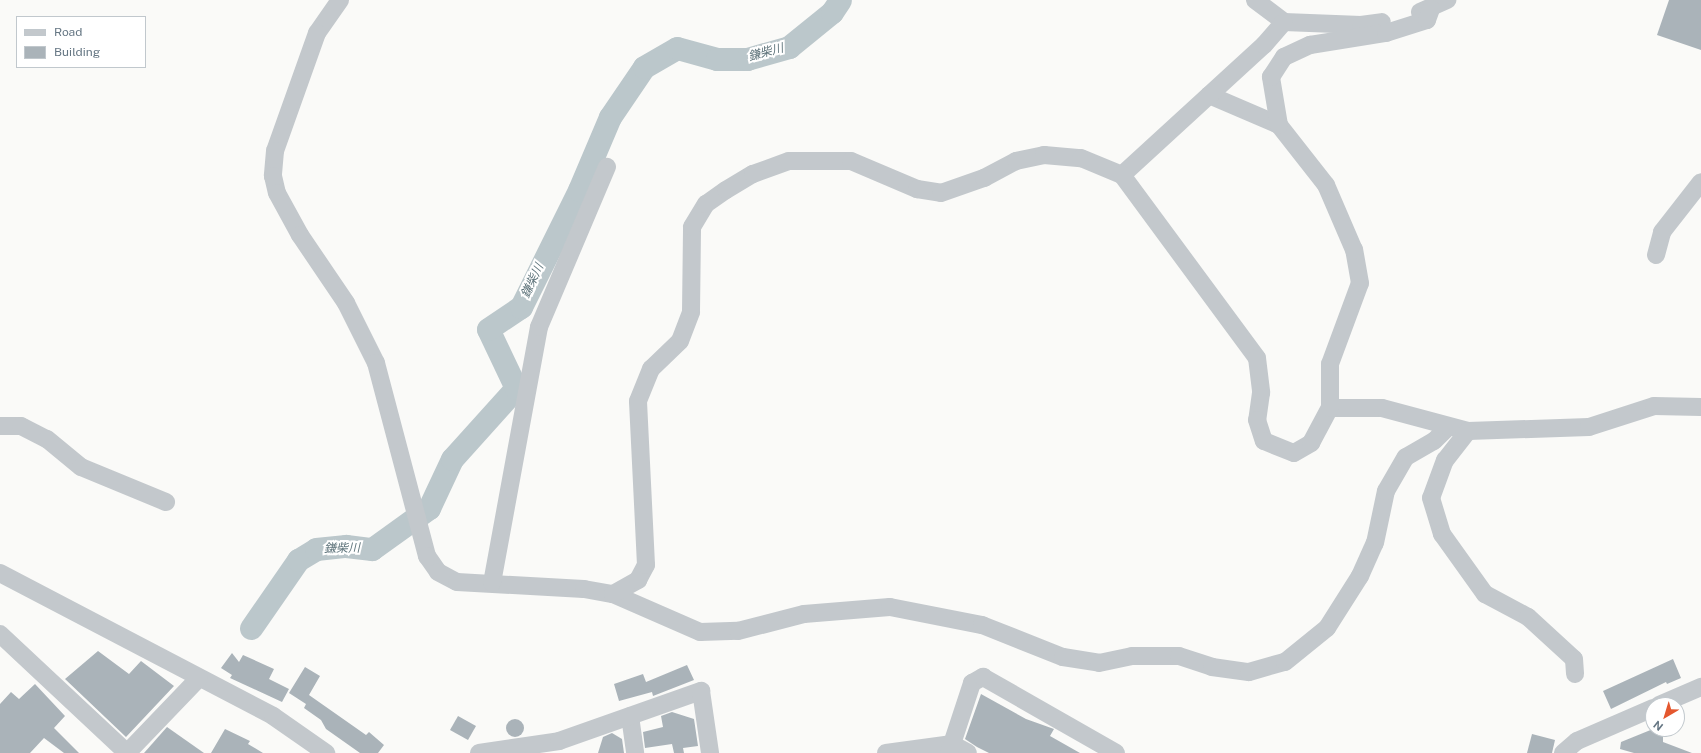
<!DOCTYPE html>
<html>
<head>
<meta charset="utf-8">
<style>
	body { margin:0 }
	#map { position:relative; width:1701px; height:753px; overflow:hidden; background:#fafaf8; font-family:"Public Sans","Noto Sans JP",sans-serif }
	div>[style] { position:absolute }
	.river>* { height:23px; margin:-11.5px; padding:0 11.5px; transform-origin:11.5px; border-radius:11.5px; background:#bbc7cb }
	.building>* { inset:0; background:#aab3b9 }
	.round { border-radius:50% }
	.minor>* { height:18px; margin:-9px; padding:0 9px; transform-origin:9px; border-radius:9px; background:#c3c8cc }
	span { translate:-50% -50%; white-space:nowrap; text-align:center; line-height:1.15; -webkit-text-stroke:4px #fff; paint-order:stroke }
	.water-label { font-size:12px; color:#60757c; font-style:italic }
	.legend { position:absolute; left:16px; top:16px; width:130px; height:52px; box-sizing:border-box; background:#fff; border:1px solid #c1c8cd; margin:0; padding:5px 7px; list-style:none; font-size:12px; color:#657683 }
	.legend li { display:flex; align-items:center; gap:8px; height:20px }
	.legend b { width:20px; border:1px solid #c1c8cd }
	.north { position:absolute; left:1645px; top:697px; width:40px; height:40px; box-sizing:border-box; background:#fff; border:1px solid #c1c8cd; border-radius:50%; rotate:218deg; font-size:11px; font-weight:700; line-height:16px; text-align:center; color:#657683 }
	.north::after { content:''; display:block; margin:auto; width:14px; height:18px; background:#e4572e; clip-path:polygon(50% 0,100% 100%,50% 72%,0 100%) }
</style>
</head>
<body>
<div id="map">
	<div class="river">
		<div style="left:251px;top:628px;width:83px;rotate:-55.3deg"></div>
		<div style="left:298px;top:560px;width:21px;rotate:-31deg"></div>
		<div style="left:316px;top:549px;width:30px;rotate:-6deg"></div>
		<div style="left:346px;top:546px;width:26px;rotate:7deg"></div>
		<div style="left:372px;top:549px;width:70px;rotate:-35.7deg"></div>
		<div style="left:429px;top:508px;width:54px;rotate:-64.9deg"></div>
		<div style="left:452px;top:459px;width:96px;rotate:-48deg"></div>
		<div style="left:516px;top:388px;width:65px;rotate:-115.4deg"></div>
		<div style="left:488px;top:329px;width:40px;rotate:-34deg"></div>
		<div style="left:521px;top:307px;width:131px;rotate:-63.6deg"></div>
		<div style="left:579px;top:190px;width:79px;rotate:-67deg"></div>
		<div style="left:610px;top:117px;width:60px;rotate:-55.8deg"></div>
		<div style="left:644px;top:67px;width:38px;rotate:-30deg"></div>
		<div style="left:677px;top:48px;width:41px;rotate:15.4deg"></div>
		<div style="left:717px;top:59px;width:30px"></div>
		<div style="left:747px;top:59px;width:44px;rotate:-15.9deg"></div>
		<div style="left:789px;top:47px;width:55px;rotate:-39.1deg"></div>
		<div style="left:832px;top:12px;width:14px;rotate:-56deg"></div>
	</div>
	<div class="building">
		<div style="clip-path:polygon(1669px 0,1701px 0,1701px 50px,1657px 35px)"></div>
		<div style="clip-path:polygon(98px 651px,129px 674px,141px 661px,174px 686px,126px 737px,65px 679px)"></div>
		<div style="clip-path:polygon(232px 653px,239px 662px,243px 655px,274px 669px,269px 679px,289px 689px,282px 702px,230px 678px,232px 675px,221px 668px)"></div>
		<div style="clip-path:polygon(1673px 659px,1681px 678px,1667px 684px,1666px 682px,1611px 709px,1603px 691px)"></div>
		<div style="clip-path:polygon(687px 665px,694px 680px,653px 696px,652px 692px,619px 701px,614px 684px,643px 674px,646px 682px)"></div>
		<div style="clip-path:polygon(305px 667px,320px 676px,309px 695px,366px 735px,369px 732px,384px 745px,378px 753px,360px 753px,326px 729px,321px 720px,304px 708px,306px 704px,289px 693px)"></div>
		<div style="clip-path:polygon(35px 684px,65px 716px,54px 728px,79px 753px,64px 753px,44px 738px,30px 753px,0 753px,0 704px,11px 692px,19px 699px)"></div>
		<div style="clip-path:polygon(981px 694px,1026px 719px,1054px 729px,1050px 736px,1080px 753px,989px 753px,977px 747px,965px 739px)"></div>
		<div style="clip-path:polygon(672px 712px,694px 719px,698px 746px,683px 748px,684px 753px,674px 753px,672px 744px,645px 748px,643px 732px,663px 727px,661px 716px)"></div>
		<div style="clip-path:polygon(458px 716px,476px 726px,468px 740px,450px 730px)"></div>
		<div class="round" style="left:506px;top:719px;width:18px;height:18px"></div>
		<div style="clip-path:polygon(167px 727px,204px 753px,144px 753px)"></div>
		<div style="clip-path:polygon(225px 729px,250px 741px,248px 744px,263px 753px,211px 753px)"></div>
		<div style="clip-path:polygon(1653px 729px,1663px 729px,1663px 742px,1692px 753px,1634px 753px,1620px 749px,1621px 742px)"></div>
		<div style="clip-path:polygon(612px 733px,622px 739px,624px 753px,598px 753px,603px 737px)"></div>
		<div style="clip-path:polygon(1532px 734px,1555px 740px,1552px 753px,1527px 753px)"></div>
	</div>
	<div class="minor">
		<div style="left:340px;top:0;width:40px;rotate:124.9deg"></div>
		<div style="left:317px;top:33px;width:125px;rotate:109.6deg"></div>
		<div style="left:275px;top:151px;width:25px;rotate:95deg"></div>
		<div style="left:273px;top:176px;width:17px;rotate:77deg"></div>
		<div style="left:277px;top:193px;width:48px;rotate:61.3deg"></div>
		<div style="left:300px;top:235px;width:82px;rotate:55.9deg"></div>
		<div style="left:346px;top:303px;width:67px;rotate:63.4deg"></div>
		<div style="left:376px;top:363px;width:200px;rotate:75.2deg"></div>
		<div style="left:427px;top:556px;width:19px;rotate:55deg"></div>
		<div style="left:438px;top:572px;width:21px;rotate:28deg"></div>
		<div style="left:457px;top:582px;width:127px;rotate:3.2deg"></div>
		<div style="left:584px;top:589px;width:29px;rotate:10deg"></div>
		<div style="left:613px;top:594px;width:95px;rotate:23.6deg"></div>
		<div style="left:700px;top:632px;width:38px;rotate:-2deg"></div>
		<div style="left:738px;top:631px;width:68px;rotate:-14.4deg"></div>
		<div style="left:804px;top:614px;width:86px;rotate:-4.7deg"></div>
		<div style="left:890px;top:607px;width:94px;rotate:11.1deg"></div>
		<div style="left:982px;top:625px;width:87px;rotate:21.6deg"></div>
		<div style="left:1063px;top:657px;width:36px;rotate:9deg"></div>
		<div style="left:1099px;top:663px;width:34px;rotate:-12deg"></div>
		<div style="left:1132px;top:656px;width:47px"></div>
		<div style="left:1179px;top:656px;width:35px;rotate:18deg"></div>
		<div style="left:1212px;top:667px;width:37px;rotate:8deg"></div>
		<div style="left:1249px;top:672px;width:37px;rotate:-16deg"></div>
		<div style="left:1285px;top:662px;width:54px;rotate:-39deg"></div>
		<div style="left:1327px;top:628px;width:62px;rotate:-57.6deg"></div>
		<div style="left:1360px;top:576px;width:36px;rotate:-66deg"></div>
		<div style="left:1375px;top:543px;width:53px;rotate:-78.1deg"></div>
		<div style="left:1386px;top:491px;width:39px;rotate:-60deg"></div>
		<div style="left:1406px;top:457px;width:32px;rotate:-30deg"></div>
		<div style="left:1434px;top:441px;width:18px;rotate:-45deg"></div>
		<div style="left:1255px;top:0;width:36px;rotate:37deg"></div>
		<div style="left:1284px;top:22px;width:77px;rotate:2.2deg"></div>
		<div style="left:1361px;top:25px;width:21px;rotate:-8deg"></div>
		<div style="left:1420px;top:12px;width:30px;rotate:-24deg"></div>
		<div style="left:1209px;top:95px;width:76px;rotate:23.2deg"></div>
		<div style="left:1122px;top:175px;width:193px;rotate:-42.5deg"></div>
		<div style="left:1264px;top:45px;width:30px;rotate:-49deg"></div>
		<div style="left:1656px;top:255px;width:24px;rotate:-75deg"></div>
		<div style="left:1662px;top:232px;width:63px;rotate:-52deg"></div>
		<div style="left:1330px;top:408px;width:52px"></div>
		<div style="left:1382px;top:408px;width:89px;rotate:15deg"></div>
		<div style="left:1468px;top:431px;width:121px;rotate:-1.9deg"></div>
		<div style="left:1589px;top:427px;width:68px;rotate:-17.9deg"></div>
		<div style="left:1654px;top:406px;width:47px;rotate:1.2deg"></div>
		<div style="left:0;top:426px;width:21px"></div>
		<div style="left:21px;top:426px;width:29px;rotate:27deg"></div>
		<div style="left:47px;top:439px;width:44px;rotate:39.5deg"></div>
		<div style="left:81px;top:467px;width:92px;rotate:22.4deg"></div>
		<div style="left:1468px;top:431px;width:37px;rotate:128deg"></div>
		<div style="left:1445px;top:460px;width:40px;rotate:110.2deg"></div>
		<div style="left:1431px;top:498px;width:38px;rotate:73deg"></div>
		<div style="left:1442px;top:534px;width:74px;rotate:54.4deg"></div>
		<div style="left:1485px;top:594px;width:49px;rotate:28.1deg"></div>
		<div style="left:1528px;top:617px;width:62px;rotate:42.4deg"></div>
		<div style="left:1574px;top:659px;width:15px;rotate:86deg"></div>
		<div style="left:0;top:573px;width:308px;rotate:27.6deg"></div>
		<div style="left:273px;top:716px;width:65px;rotate:34.9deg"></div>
		<div style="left:492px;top:583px;width:260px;rotate:-79.6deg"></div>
		<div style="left:539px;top:327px;width:174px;rotate:-67deg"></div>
		<div style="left:613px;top:594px;width:29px;rotate:-29deg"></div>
		<div style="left:638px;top:580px;width:17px;rotate:-62deg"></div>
		<div style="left:646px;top:565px;width:164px;rotate:-92.8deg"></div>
		<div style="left:638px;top:401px;width:35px;rotate:-68deg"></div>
		<div style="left:651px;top:369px;width:40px;rotate:-44deg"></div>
		<div style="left:680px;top:341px;width:31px;rotate:-69deg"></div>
		<div style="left:691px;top:312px;width:85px;rotate:-89.3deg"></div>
		<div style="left:692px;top:227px;width:27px;rotate:-59deg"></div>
		<div style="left:706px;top:204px;width:24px;rotate:-35deg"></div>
		<div style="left:726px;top:190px;width:31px;rotate:-31deg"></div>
		<div style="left:753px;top:174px;width:38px;rotate:-20deg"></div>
		<div style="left:789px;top:161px;width:62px"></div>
		<div style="left:851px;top:161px;width:72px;rotate:23deg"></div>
		<div style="left:917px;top:189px;width:24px;rotate:9deg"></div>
		<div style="left:941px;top:193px;width:46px;rotate:-19.2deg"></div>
		<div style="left:984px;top:178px;width:36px;rotate:-28deg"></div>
		<div style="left:1016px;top:161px;width:29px;rotate:-12deg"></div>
		<div style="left:1044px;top:155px;width:37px;rotate:5deg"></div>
		<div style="left:1081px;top:158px;width:44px;rotate:22.5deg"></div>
		<div style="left:1122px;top:175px;width:227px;rotate:53.6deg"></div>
		<div style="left:1257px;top:358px;width:35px;rotate:83deg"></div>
		<div style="left:1261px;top:393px;width:27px;rotate:98deg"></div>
		<div style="left:1257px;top:420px;width:22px;rotate:72deg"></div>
		<div style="left:1264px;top:441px;width:32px;rotate:22deg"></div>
		<div style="left:1294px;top:453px;width:20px;rotate:-30deg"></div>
		<div style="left:1311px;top:443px;width:40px;rotate:-62deg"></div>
		<div style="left:1330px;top:408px;width:44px;rotate:-90deg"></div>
		<div style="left:1330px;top:364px;width:86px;rotate:-69.7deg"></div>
		<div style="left:1360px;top:283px;width:34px;rotate:-100deg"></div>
		<div style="left:1354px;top:250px;width:71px;rotate:-113.3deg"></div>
		<div style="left:1326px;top:185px;width:76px;rotate:-128.1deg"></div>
		<div style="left:1279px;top:125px;width:49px;rotate:-99.5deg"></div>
		<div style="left:1271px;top:77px;width:24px;rotate:-57deg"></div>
		<div style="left:1284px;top:57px;width:29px;rotate:-25deg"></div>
		<div style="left:1310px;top:45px;width:77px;rotate:-9deg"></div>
		<div style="left:1386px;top:33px;width:43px;rotate:-17.6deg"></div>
		<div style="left:1427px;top:20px;width:12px;rotate:-70deg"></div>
		<div style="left:0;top:634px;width:174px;rotate:43.1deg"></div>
		<div style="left:1659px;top:705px;width:46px;rotate:-23.2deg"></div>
		<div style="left:630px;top:716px;width:37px;rotate:82deg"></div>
		<div style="left:127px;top:753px;width:104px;rotate:-46.2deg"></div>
		<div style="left:479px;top:753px;width:81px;rotate:-8.5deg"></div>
		<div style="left:559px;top:741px;width:151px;rotate:-19.4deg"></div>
		<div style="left:701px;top:691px;width:63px;rotate:81.7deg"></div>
		<div style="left:886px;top:753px;width:67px;rotate:-7.8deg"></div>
		<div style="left:952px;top:744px;width:18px;rotate:29deg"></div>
		<div style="left:949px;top:753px;width:74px;rotate:-71.8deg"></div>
		<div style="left:972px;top:683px;width:13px;rotate:-29deg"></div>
		<div style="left:983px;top:677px;width:153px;rotate:29.7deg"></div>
		<div style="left:1563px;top:753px;width:18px;rotate:-41deg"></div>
		<div style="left:1577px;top:741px;width:83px;rotate:-23.5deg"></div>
	</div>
	<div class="water-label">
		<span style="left:766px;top:53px;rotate:-15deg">鎌柴川</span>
		<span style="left:533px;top:281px;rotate:-65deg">鎌柴川</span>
		<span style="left:342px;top:549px;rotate:-1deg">鎌柴川</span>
	</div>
	<ul class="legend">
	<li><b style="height:5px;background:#c3c8cc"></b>Road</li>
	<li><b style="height:11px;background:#aab3b9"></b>Building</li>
	</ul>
	<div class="north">N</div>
</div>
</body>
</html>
